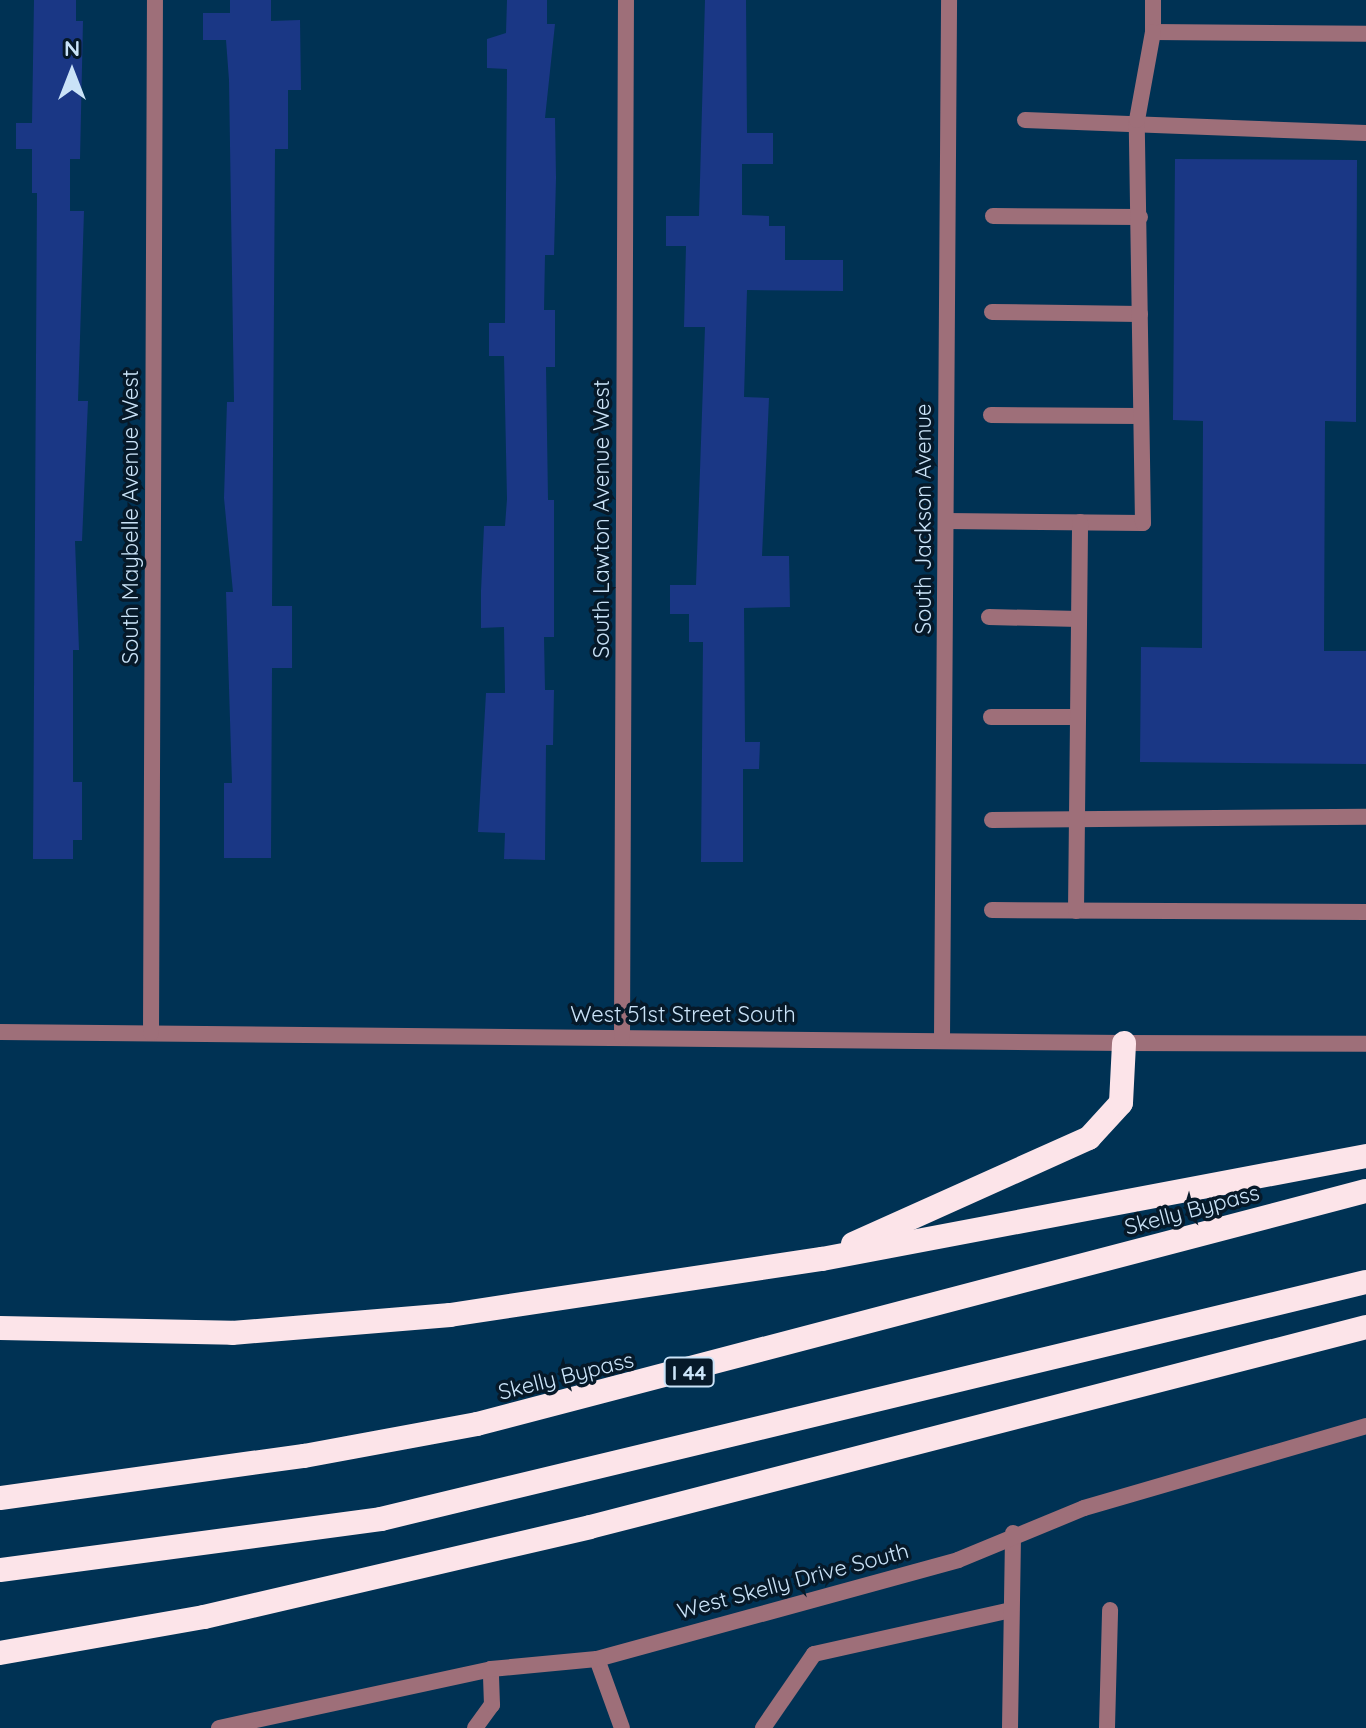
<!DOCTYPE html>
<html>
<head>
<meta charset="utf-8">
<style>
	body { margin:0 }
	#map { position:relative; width:1366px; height:1728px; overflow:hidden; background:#003254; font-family:Quicksand,sans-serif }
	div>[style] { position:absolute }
	.building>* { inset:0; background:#1a3785 }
	.service>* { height:16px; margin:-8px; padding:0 8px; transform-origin:8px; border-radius:8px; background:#9e6f79 }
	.minor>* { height:16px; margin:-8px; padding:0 8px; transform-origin:8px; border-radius:8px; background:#9e6f79 }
	.tertiary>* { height:16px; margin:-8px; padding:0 8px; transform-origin:8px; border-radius:8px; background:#9e6f79 }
	.motorway>* { height:24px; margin:-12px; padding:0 12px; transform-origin:12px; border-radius:12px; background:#fce4e9 }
	span { translate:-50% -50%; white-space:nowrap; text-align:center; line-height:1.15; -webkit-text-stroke:7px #061929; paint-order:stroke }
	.shield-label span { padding:2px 6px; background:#061929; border:2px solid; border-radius:6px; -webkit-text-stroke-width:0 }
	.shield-label { font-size:20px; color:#cae3f8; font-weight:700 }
	.street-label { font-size:22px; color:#cae3f8 }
	.north { position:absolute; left:32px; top:32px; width:80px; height:80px; -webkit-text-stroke:6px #061929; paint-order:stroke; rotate:0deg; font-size:22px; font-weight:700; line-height:32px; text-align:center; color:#cae3f8 }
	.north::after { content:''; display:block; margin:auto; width:28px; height:36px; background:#cae3f8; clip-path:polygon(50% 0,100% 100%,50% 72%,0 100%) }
</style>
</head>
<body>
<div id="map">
	<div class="building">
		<div style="clip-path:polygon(34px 0,76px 0,76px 21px,83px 21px,80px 159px,70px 159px,70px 211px,84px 211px,78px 401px,88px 401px,82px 541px,75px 541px,79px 650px,73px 650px,73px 782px,82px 782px,82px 840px,73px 840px,73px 859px,33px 859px,37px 193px,32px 193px,32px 149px,16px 149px,16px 123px,32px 123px)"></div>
		<div style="clip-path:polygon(230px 0,271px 0,271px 21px,300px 20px,301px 90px,288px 90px,288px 149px,275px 149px,272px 606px,292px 606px,292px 668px,272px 668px,271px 858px,224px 858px,224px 783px,232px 783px,226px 592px,233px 592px,224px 498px,227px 402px,234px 402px,229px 80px,226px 40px,203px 40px,203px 13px,230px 13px)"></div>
		<div style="clip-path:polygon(507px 0,547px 0,547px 24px,555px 24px,545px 118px,555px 118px,556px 178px,554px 255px,545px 255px,544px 310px,555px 310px,555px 367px,546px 367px,548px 500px,554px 500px,554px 637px,544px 637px,545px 690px,554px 690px,553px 745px,546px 745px,545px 860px,504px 859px,505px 833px,478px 832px,486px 693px,505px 693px,504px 627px,481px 628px,481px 591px,484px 526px,505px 526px,507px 499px,504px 356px,489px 356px,489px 323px,505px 323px,507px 69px,487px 68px,487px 39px,506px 33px)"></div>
		<div style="clip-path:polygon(705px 0,746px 0,747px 133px,773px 133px,773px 164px,742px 164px,742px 215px,769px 216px,769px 226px,785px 226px,785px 260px,843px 260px,843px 291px,747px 290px,744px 397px,769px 398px,762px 556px,789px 556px,790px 607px,744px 608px,745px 742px,760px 742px,759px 769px,743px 769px,743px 862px,701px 862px,703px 642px,689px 642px,689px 614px,670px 614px,670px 585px,696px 585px,705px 327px,684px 327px,686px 246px,666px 246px,666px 216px,699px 216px)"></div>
		<div style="clip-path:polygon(1175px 159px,1357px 160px,1356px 422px,1325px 421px,1324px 651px,1366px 651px,1366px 764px,1140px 762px,1141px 647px,1202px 648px,1203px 421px,1173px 420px)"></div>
	</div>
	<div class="service">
		<div style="left:1153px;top:0;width:32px;rotate:90deg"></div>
		<div style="left:1153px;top:32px;width:213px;rotate:0.5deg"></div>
		<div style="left:1025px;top:120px;width:341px;rotate:2.2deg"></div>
		<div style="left:993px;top:216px;width:147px;rotate:0.4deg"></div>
		<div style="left:992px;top:312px;width:148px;rotate:0.8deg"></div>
		<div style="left:991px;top:415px;width:150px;rotate:0.4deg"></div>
		<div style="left:946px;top:521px;width:197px;rotate:0.6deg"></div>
		<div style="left:1143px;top:523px;width:403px;rotate:-90.9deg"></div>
		<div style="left:1137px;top:120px;width:89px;rotate:-79.7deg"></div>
		<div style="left:989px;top:617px;width:90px;rotate:1.3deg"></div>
		<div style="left:991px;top:717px;width:87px"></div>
		<div style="left:992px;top:820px;width:374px;rotate:-0.5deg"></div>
		<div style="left:992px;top:910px;width:374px;rotate:0.3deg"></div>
		<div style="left:1076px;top:911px;width:389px;rotate:-89.4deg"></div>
		<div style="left:597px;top:1659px;width:73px;rotate:70.1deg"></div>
		<div style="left:475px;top:1728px;width:29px;rotate:-54deg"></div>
		<div style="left:492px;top:1705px;width:36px;rotate:-92deg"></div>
		<div style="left:763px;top:1728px;width:90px;rotate:-55.4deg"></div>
		<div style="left:814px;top:1654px;width:202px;rotate:-12.6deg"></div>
		<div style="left:1107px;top:1728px;width:118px;rotate:-88.5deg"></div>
	</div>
	<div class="minor">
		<div style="left:0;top:1032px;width:1124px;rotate:0.56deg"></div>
		<div style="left:151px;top:1033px;width:1033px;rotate:-89.78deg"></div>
		<div style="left:622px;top:1037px;width:1037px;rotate:-89.78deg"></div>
		<div style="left:942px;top:1038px;width:1038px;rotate:-89.61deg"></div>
		<div style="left:1010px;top:1728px;width:195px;rotate:-89.1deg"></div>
	</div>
	<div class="tertiary">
		<div style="left:1124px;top:1043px;width:242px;rotate:0.2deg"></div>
		<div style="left:219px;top:1728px;width:278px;rotate:-12.2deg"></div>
		<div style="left:491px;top:1669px;width:106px;rotate:-5.4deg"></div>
		<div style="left:597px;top:1659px;width:374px;rotate:-15.3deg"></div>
		<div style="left:958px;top:1560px;width:136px;rotate:-22.4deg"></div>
		<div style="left:1084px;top:1508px;width:294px;rotate:-16.2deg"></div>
	</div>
	<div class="motorway">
		<div style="left:853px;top:1244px;width:259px;rotate:-24.2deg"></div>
		<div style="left:1089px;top:1138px;width:47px;rotate:-47.6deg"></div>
		<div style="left:1121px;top:1103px;width:60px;rotate:-87.1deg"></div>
		<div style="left:0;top:1328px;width:232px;rotate:1.2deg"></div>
		<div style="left:232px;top:1333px;width:219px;rotate:-4.7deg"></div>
		<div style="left:450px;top:1315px;width:376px;rotate:-8.6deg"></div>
		<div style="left:822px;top:1259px;width:554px;rotate:-10.72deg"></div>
		<div style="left:0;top:1498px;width:307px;rotate:-7.9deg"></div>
		<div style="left:304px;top:1456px;width:176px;rotate:-10.5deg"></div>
		<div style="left:477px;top:1424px;width:919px;rotate:-14.69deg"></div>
		<div style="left:0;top:1570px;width:384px;rotate:-7.6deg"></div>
		<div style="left:381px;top:1519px;width:1013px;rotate:-13.53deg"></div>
		<div style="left:0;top:1653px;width:207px;rotate:-10deg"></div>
		<div style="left:204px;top:1617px;width:396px;rotate:-13.1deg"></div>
		<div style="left:590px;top:1527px;width:801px;rotate:-14.45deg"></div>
	</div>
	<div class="shield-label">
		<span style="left:689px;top:1372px">I 44</span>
	</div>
	<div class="street-label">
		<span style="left:131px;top:517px;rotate:-90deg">South Maybelle Avenue West</span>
		<span style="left:602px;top:519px;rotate:-90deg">South Lawton Avenue West</span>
		<span style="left:924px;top:519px;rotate:-90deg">South Jackson Avenue</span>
		<span style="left:683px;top:1015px">West 51st Street South</span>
		<span style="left:1192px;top:1210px;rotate:-15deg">Skelly Bypass</span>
		<span style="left:566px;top:1376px;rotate:-14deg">Skelly Bypass</span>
		<span style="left:793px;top:1581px;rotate:-15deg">West Skelly Drive South</span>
	</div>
	<div class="north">N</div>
</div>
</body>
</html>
